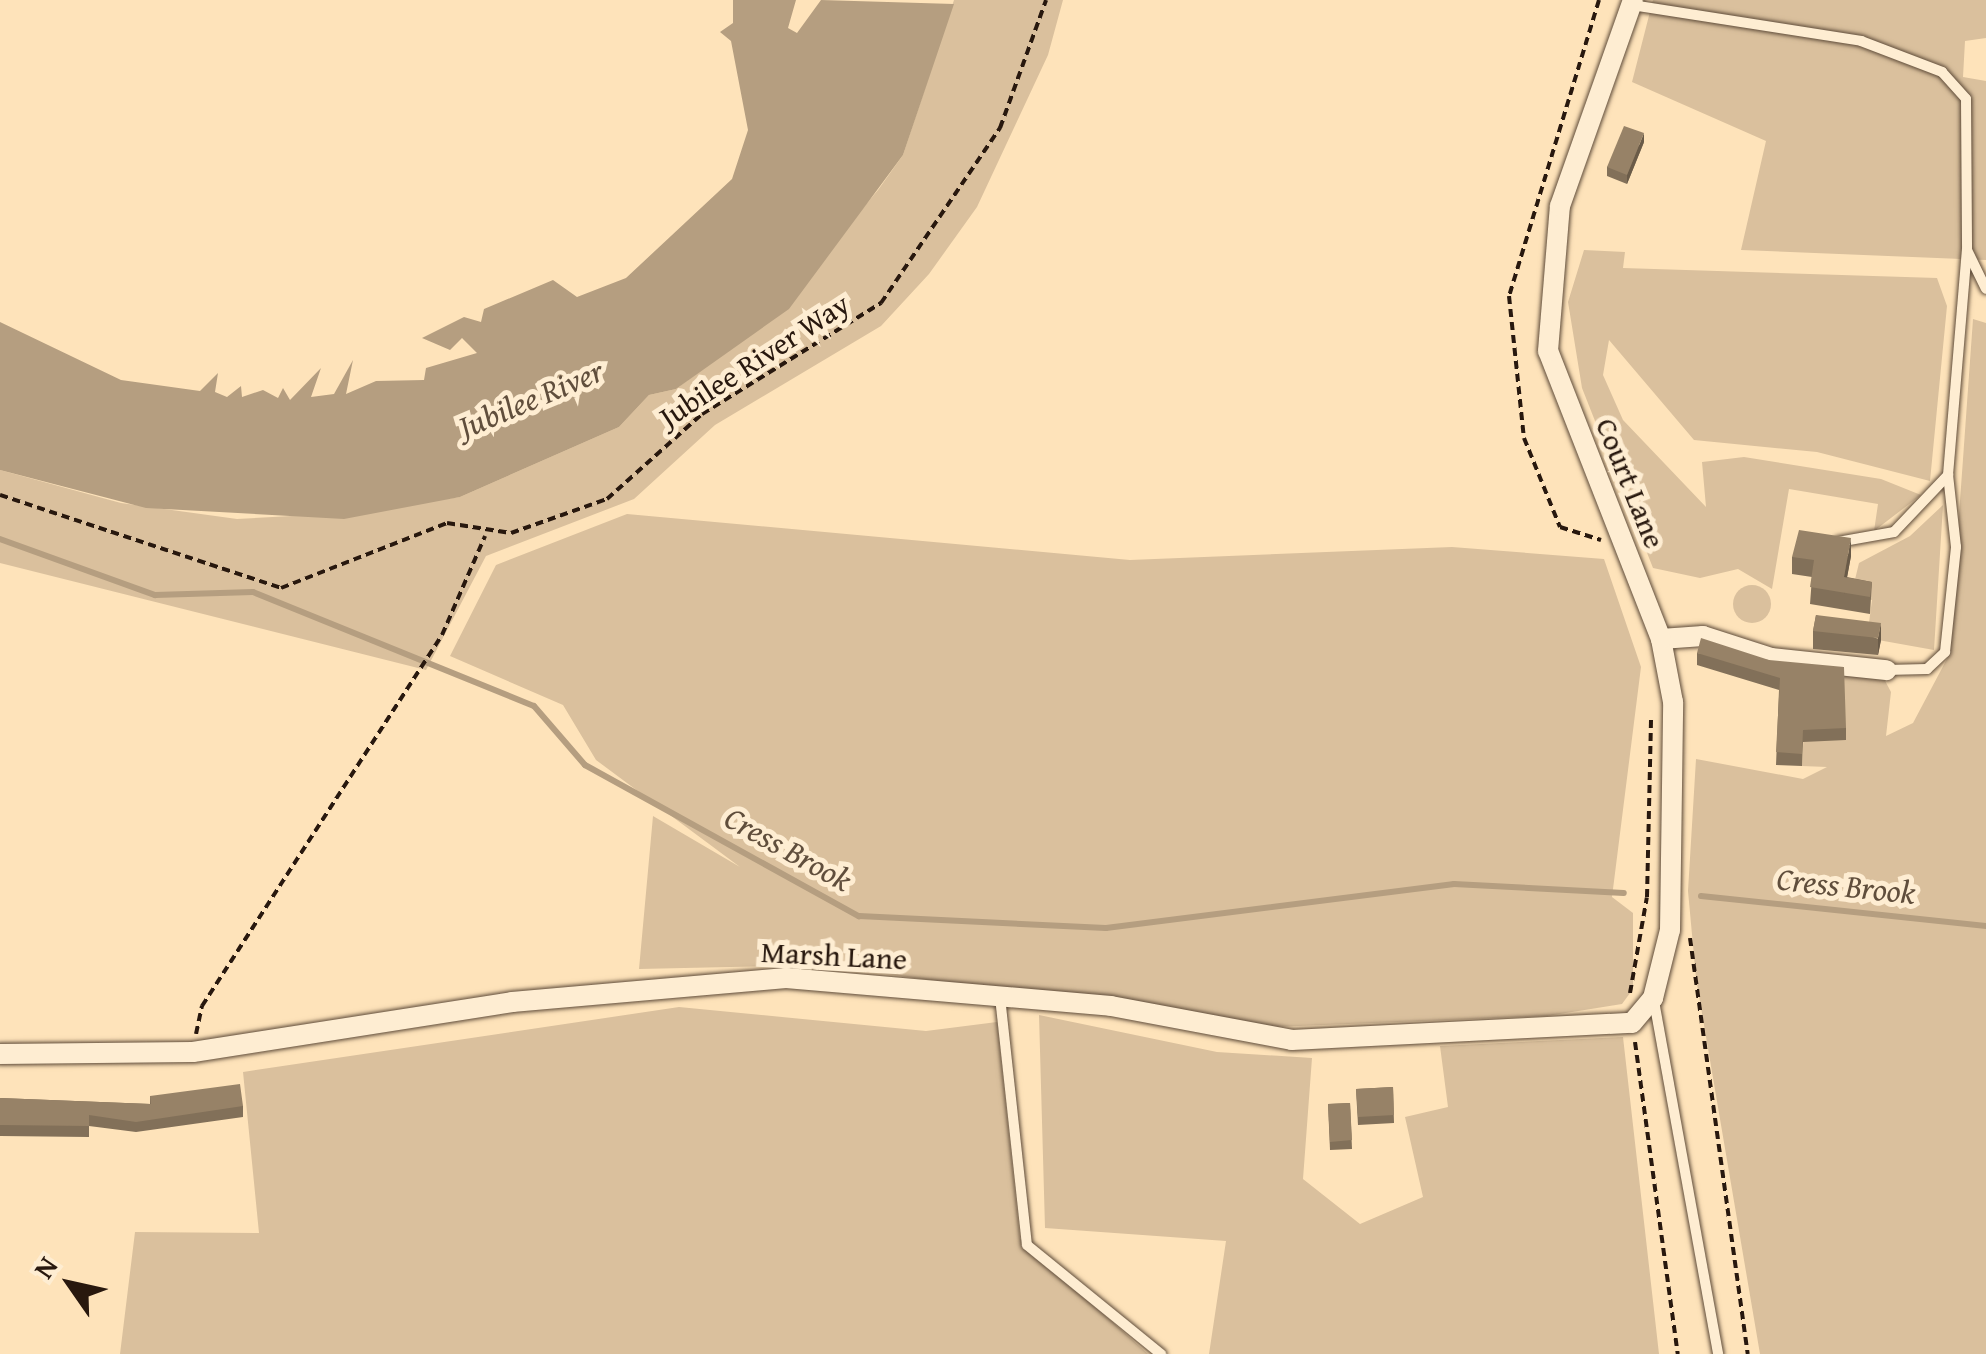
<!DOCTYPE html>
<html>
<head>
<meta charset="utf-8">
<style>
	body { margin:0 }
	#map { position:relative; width:1986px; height:1354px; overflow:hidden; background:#fee3ba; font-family:"Gentium Book Plus",serif }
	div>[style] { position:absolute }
	.green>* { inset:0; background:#dac09d }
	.round { border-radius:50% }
	.water>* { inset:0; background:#b59e80 }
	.stream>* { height:6px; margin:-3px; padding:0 3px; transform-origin:3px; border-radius:3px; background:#b59e80 }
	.path>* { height:4px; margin-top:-2px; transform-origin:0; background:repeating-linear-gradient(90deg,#28180e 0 8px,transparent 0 13px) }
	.roads { filter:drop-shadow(0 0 2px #5e4b39) drop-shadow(0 0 2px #5e4b39) }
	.lane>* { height:10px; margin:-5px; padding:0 5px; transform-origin:5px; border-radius:5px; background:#feedd2 }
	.street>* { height:20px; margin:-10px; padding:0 10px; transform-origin:10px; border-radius:10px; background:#feedd2 }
	.wall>* { inset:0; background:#827059 }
	.shaded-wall>* { inset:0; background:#6a5b48 }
	.building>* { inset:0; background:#978267 }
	span { translate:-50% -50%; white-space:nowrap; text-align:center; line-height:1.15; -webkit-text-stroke:10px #feedd2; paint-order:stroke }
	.street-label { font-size:30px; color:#28180e }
	.water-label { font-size:32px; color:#604e3c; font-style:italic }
	.north { position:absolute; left:20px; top:1234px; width:100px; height:100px; -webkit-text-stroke:8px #feedd2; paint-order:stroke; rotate:304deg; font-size:28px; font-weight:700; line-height:40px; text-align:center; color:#28180e }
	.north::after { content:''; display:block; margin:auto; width:35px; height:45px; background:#28180e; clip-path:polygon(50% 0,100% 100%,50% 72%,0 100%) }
</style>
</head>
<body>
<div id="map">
	<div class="green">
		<div style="clip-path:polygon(954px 0,1063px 0,1048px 55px,977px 207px,929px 274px,881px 326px,715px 425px,634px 499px,486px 556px,426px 670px,0 563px,0 470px,121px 503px,237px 519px,347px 513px,460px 497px,619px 427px,649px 395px,676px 389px,770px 319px,878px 190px,903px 155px)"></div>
		<div style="clip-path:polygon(1653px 0,1986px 0,1986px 38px,1965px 41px,1963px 77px,1986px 81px,1986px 260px,1741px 250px,1766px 141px,1632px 82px)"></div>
		<div style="clip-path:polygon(1584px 250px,1625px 252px,1623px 268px,1937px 278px,1947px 306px,1930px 481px,1817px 452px,1694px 440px,1609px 340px,1603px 375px,1623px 420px,1706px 507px,1702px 462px,1744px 457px,1881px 479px,1921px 495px,1874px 531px,1878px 504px,1789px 489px,1772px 589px,1738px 569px,1700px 578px,1653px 568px,1582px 388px,1568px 302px)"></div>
		<div style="clip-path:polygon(1973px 319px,1986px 323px,1986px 1354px,1760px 1354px,1696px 978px,1688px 891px,1696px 759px,1803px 779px,1827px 767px,1802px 766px,1807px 672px,1882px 675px,1891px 692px,1886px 736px,1913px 723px,1949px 655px)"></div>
		<div style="clip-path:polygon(1943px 505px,1934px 650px,1867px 638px,1872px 600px,1851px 596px,1859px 563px,1910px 536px)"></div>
		<div style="clip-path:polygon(627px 514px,1130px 560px,1452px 547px,1604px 559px,1641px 667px,1612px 897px,1633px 913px,1633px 989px,1622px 1004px,1547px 1016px,1274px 1027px,819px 965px,639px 969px,653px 816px,740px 867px,596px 760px,563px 705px,450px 656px,496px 565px)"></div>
		<div class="round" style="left:1733px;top:585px;width:38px;height:38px"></div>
		<div style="clip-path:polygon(679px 1007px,926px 1031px,997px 1022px,1020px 1239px,1148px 1354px,120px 1354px,135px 1232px,259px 1233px,243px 1072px)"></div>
		<div style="clip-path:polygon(1039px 1015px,1217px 1052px,1312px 1058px,1303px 1179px,1360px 1224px,1423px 1197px,1405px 1117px,1448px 1107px,1440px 1046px,1623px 1037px,1659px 1354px,1209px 1354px,1226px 1241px,1045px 1228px)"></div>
	</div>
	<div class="water">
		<div style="clip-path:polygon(733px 0,796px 0,788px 28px,797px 33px,821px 0,954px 4px,903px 155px,789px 309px,676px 389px,649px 395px,619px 427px,460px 497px,344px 519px,146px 508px,0 470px,0 322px,121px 380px,200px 391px,218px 373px,215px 392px,227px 397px,241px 386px,242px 397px,263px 390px,278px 398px,283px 388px,290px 400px,321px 368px,311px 397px,334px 394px,353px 360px,346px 394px,376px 381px,424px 380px,426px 368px,477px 353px,462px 338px,450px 350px,422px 338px,464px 317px,481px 322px,484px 309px,553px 280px,577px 297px,626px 278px,732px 179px,748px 130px,731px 41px,720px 32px,733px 23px)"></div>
	</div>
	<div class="stream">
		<div style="left:0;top:539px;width:165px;rotate:19.9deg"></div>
		<div style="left:155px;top:595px;width:98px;rotate:-1.8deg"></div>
		<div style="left:253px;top:592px;width:303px;rotate:22.1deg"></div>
		<div style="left:534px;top:706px;width:78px;rotate:49.2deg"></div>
		<div style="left:585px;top:765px;width:313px;rotate:28.9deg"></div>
		<div style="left:859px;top:916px;width:247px;rotate:2.8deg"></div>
		<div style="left:1106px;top:928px;width:351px;rotate:-7.2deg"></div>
		<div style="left:1454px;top:884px;width:170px;rotate:3deg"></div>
		<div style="left:1701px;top:896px;width:287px;rotate:6deg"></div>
	</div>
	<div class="path">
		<div style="left:1599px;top:0;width:309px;rotate:106.9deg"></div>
		<div style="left:1509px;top:296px;width:143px;rotate:84deg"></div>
		<div style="left:1524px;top:438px;width:96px;rotate:68deg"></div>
		<div style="left:1560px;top:527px;width:43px;rotate:17.6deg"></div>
		<div style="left:0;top:495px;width:296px;rotate:18.3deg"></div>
		<div style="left:281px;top:588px;width:178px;rotate:-21.4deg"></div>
		<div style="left:447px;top:523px;width:65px;rotate:8.9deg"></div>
		<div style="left:511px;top:533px;width:102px;rotate:-19.5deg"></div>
		<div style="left:607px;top:499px;width:127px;rotate:-41.8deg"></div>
		<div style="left:702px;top:414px;width:211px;rotate:-31.8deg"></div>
		<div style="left:881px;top:303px;width:212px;rotate:-55.8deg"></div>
		<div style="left:1000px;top:128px;width:136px;rotate:-70.2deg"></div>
		<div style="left:1690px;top:938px;width:420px;rotate:82.1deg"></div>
		<div style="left:1630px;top:993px;width:97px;rotate:-80deg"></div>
		<div style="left:1647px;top:897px;width:178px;rotate:-88.7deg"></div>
		<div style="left:196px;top:1034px;width:29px;rotate:-78deg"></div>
		<div style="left:202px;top:1006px;width:442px;rotate:-57.1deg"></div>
		<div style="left:442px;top:635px;width:108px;rotate:-66.5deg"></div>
		<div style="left:1635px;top:1042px;width:315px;rotate:82.2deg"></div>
	</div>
	<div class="roads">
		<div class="lane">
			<div style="left:1632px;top:5px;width:232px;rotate:8.9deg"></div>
			<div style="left:1861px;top:41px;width:87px;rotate:20.9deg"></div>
			<div style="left:1942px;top:72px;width:36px;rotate:48deg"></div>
			<div style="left:1966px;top:99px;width:151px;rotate:89.6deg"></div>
			<div style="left:1967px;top:250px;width:43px;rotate:64deg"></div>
			<div style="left:1838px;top:542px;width:57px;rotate:-10.1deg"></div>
			<div style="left:1894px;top:532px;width:79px;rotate:-46.5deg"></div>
			<div style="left:1948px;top:475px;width:225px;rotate:-85.2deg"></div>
			<div style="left:1886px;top:670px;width:41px;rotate:-1.4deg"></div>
			<div style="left:1927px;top:669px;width:25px;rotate:-43deg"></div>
			<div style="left:1945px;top:652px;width:106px;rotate:-84deg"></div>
			<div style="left:1956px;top:547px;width:72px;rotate:-96.3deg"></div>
			<div style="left:1000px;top:997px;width:249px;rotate:83.8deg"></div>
			<div style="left:1027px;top:1245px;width:173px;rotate:39.1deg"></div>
			<div style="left:1654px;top:1001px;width:359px;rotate:79.7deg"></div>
		</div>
		<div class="street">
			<div style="left:1661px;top:639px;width:42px;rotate:-4.1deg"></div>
			<div style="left:1703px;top:636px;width:71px;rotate:17.9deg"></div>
			<div style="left:1771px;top:658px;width:116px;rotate:6deg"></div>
			<div style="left:0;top:1054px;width:193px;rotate:-0.6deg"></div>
			<div style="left:193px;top:1052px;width:323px;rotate:-8.9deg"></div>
			<div style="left:512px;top:1002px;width:275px;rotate:-5deg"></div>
			<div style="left:786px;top:978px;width:326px;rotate:4.9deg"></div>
			<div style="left:1111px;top:1006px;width:184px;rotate:10.6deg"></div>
			<div style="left:1292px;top:1040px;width:340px;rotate:-2.9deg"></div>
			<div style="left:1632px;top:1023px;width:33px;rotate:-50deg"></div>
			<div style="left:1653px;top:998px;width:70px;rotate:-76deg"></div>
			<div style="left:1670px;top:930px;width:228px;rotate:-89.2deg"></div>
			<div style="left:1673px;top:702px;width:64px;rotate:-100.8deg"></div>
			<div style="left:1661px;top:639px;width:309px;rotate:-111.4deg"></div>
			<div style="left:1548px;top:351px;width:145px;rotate:-85.3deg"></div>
			<div style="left:1560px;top:206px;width:219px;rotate:-70.5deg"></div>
		</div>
	</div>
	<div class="wall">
		<div style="clip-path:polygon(1644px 142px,1627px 184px,1607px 176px,1607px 167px)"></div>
		<div style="clip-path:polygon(1851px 556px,1847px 577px,1872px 582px,1870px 614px,1810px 604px,1812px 577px,1792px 574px,1792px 557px)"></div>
		<div style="clip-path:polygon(1816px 615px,1881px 640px,1878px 655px,1813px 649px,1813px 631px)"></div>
		<div style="clip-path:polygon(1697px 653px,1769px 660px,1846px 728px,1846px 740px,1803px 742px,1802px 766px,1776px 765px,1779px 690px,1697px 665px)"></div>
		<div style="clip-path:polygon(1393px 1087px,1394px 1123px,1358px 1125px,1356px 1089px)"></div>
		<div style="clip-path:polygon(150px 1096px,243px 1106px,243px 1117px,136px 1132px,89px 1126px,89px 1137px,0 1136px,0 1098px,150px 1104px)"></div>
		<div style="clip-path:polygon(1350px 1103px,1352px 1149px,1330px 1150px,1328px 1104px)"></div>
	</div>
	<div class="shaded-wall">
		<div style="clip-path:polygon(1644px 133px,1644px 142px,1627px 184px,1627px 175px)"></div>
		<div style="clip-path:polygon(1851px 538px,1851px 556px,1844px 594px,1844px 577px)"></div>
		<div style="clip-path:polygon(1881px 623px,1881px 640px,1878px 655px,1878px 638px)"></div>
	</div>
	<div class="building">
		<div style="clip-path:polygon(1624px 126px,1644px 133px,1627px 175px,1607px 167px)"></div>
		<div style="clip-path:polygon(1799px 530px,1851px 538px,1844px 577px,1872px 582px,1870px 597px,1810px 587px,1814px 560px,1792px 557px)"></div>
		<div style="clip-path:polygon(1816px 615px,1881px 623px,1878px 638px,1813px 631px)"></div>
		<div style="clip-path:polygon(1701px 638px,1769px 660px,1844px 667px,1846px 728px,1803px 730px,1802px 754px,1776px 752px,1780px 678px,1697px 653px)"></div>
		<div style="clip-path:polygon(240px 1084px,243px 1106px,136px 1122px,89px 1115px,89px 1126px,0 1125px,0 1098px,151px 1104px,150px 1096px)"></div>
		<div style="clip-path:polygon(1393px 1087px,1394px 1115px,1358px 1117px,1356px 1089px)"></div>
		<div style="clip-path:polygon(1350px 1103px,1352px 1140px,1330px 1142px,1328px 1104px)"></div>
	</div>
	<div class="street-label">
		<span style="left:754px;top:360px;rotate:-33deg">Jubilee River Way</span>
		<span style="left:1631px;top:483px;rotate:68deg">Court Lane</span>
		<span style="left:834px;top:955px;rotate:3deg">Marsh Lane</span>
	</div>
	<div class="water-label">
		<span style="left:531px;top:399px;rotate:-23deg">Jubilee River</span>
		<span style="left:788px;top:849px;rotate:29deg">Cress Brook</span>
		<span style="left:1846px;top:886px;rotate:6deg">Cress Brook</span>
	</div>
	<div class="north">N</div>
</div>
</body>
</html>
